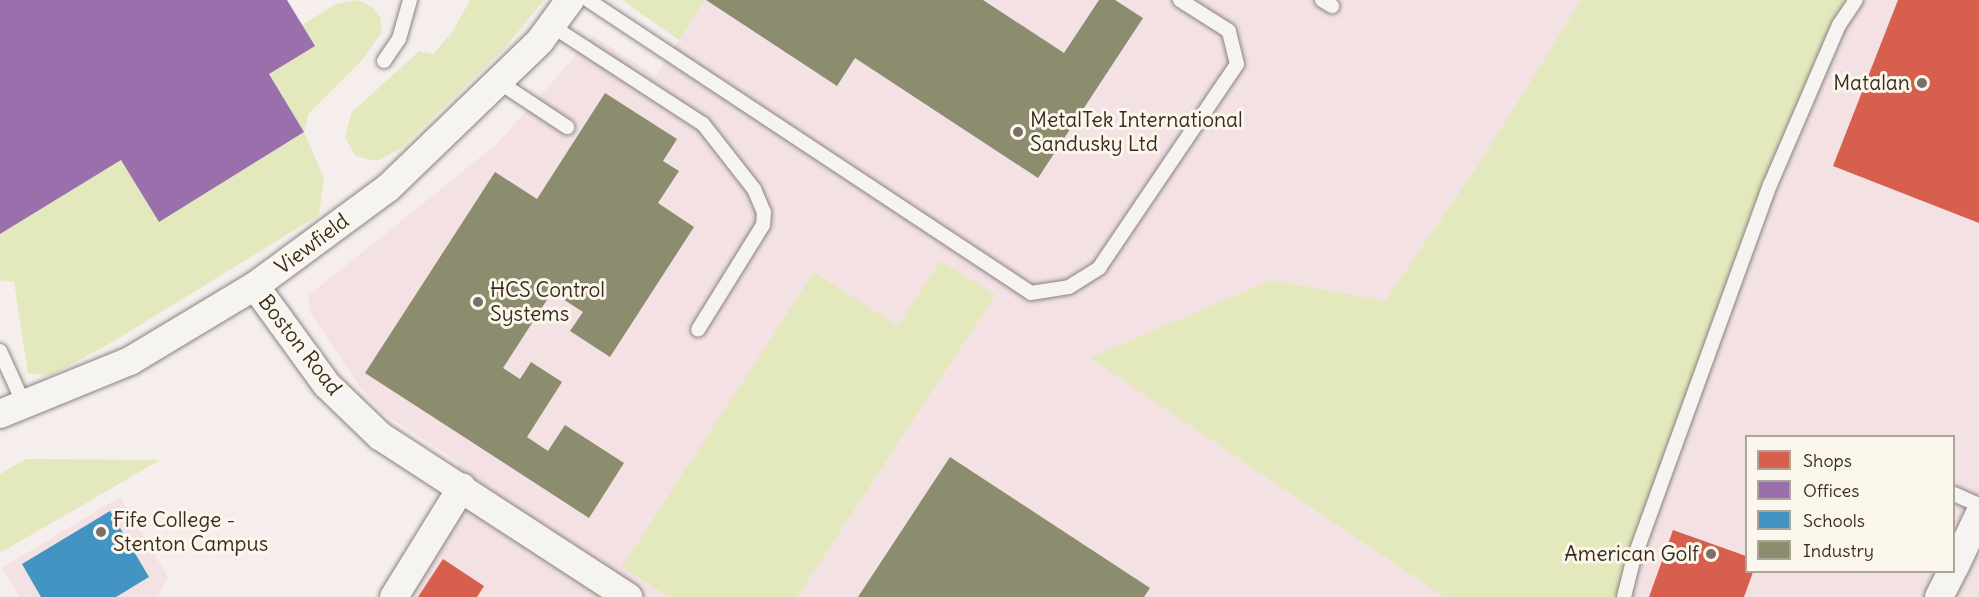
<!DOCTYPE html>
<html>
<head>
<meta charset="utf-8">
<style>
	body { margin:0 }
	#map { position:relative; width:1979px; height:597px; overflow:hidden; background:#f6eeec; font-family:Delius,sans-serif }
	div>[style] { position:absolute }
	.built>* { inset:0; background:#f3e1e4 }
	.green>* { inset:0; background:#e3e8bd }
	.shops>* { inset:0; background:#d6604d }
	.offices>* { inset:0; background:#9970ab }
	.schools>* { inset:0; background:#4393c3 }
	.industry>* { inset:0; background:#8c8c6e }
	.roads { filter:drop-shadow(0 0 2px #8a8380) drop-shadow(0 0 2px #8a8380) }
	.service>* { height:14px; margin:-7px; padding:0 7px; transform-origin:7px; border-radius:7px; background:#f6f4f0 }
	.minor>* { height:28px; margin:-14px; padding:0 14px; transform-origin:14px; border-radius:14px; background:#f6f4f0 }
	.dots>* { width:16px; height:16px; translate:-50% -50%; box-sizing:border-box; border:3px solid #fbf7ec; border-radius:50% }
	span { translate:-50% -50%; white-space:nowrap; text-align:center; line-height:1.15; -webkit-text-stroke:6px #fbf7ec; paint-order:stroke }
	.poi-label { font-size:21px; color:#3b2a1e }
	.right { translate:-100% -50%; text-align:right }
	.left { translate:0 -50%; text-align:left }
	.street-label { font-size:21px; color:#3b2a1e }
	.legend { position:absolute; left:1745px; top:435px; width:210px; height:138px; box-sizing:border-box; background:#fbf7ec; border:2px solid #aea59a; margin:0; padding:8px 10px; list-style:none; font-size:18px; color:#3b2a1e }
	.legend li { display:flex; align-items:center; gap:12px; height:30px }
	.legend b { width:30px; border:2px solid #aea59a }
</style>
</head>
<body>
<div id="map">
	<div class="built">
		<div style="clip-path:polygon(705px 0,1581px 0,1480px 162px,1385px 301px,1271px 280px,1090px 358px,1444px 597px,797px 597px,996px 296px,940px 261px,898px 326px,814px 272px,623px 568px,669px 597px,377px 597px,460px 463px,384px 414px,360px 387px,310px 312px,308px 296px,498px 143px,593px 36px,656px 76px)"></div>
		<div style="clip-path:polygon(evenodd,1856px 0,1979px 0,1979px 597px,1624px 597px,1633px 561px,1839px 25px,1856px 0,1746px 436px,1954px 436px,1954px 572px,1746px 572px,1746px 436px)"></div>
		<div style="clip-path:polygon(120px 497px,168px 577px,158px 597px,20px 597px,2px 568px)"></div>
	</div>
	<div class="green">
		<div style="clip-path:polygon(358px 0,372px 7px,380px 17px,382px 32px,363px 59px,309px 113px,304px 132px,324px 178px,319px 215px,114px 341px,50px 376px,28px 373px,14px 282px,0 280px,0 234px,121px 160px,159px 221px,304px 132px,269px 74px,302px 25px,336px 4px)"></div>
		<div style="clip-path:polygon(470px 0,544px 0,504px 49px,400px 149px,376px 161px,356px 156px,345px 138px,351px 113px,419px 51px,433px 54px,453px 31px)"></div>
		<div style="clip-path:polygon(622px 0,705px 0,679px 40px)"></div>
		<div style="clip-path:polygon(1581px 0,1856px 0,1839px 25px,1633px 561px,1624px 597px,1444px 597px,1090px 358px,1271px 280px,1385px 301px,1480px 162px)"></div>
		<div style="clip-path:polygon(940px 261px,996px 295px,797px 597px,669px 597px,622px 567px,814px 272px,898px 326px)"></div>
		<div style="clip-path:polygon(26px 459px,27px 459px,160px 460px,0 553px,0 474px)"></div>
	</div>
	<div class="shops">
		<div style="clip-path:polygon(1898px 0,1979px 0,1979px 223px,1833px 166px)"></div>
		<div style="clip-path:polygon(1673px 530px,1746px 556px,1746px 572px,1753px 572px,1744px 597px,1649px 597px)"></div>
		<div style="clip-path:polygon(443px 559px,484px 586px,477px 597px,418px 597px)"></div>
	</div>
	<div class="offices">
		<div style="clip-path:polygon(0 0,287px 0,315px 46px,269px 74px,304px 132px,159px 222px,121px 160px,0 234px)"></div>
	</div>
	<div class="schools">
		<div style="clip-path:polygon(110px 511px,149px 577px,116px 597px,41px 597px,22px 564px)"></div>
	</div>
	<div class="industry">
		<div style="clip-path:polygon(706px 0,983px 0,1064px 53px,1099px 0,1115px 0,1143px 18px,1038px 178px,855px 58px,837px 86px)"></div>
		<div style="clip-path:polygon(605px 93px,677px 139px,663px 161px,679px 171px,658px 203px,694px 227px,610px 357px,570px 331px,583px 312px,552px 292px,503px 368px,520px 379px,531px 362px,562px 382px,527px 437px,548px 451px,565px 425px,624px 463px,589px 518px,365px 373px,495px 172px,537px 199px)"></div>
		<div style="clip-path:polygon(950px 457px,1150px 588px,1144px 597px,858px 597px)"></div>
	</div>
	<div class="roads">
		<div class="service">
			<div style="left:588px;top:0;width:531px;rotate:33.48deg"></div>
			<div style="left:1031px;top:293px;width:38px;rotate:-9deg"></div>
			<div style="left:1069px;top:287px;width:36px;rotate:-32deg"></div>
			<div style="left:1099px;top:268px;width:246px;rotate:-55.9deg"></div>
			<div style="left:1237px;top:64px;width:34px;rotate:-104deg"></div>
			<div style="left:1229px;top:31px;width:58px;rotate:-147.7deg"></div>
			<div style="left:1322px;top:0;width:12px;rotate:31deg"></div>
			<div style="left:552px;top:26px;width:180px;rotate:33deg"></div>
			<div style="left:703px;top:124px;width:83px;rotate:51.9deg"></div>
			<div style="left:754px;top:189px;width:25px;rotate:67deg"></div>
			<div style="left:764px;top:212px;width:13px;rotate:94deg"></div>
			<div style="left:763px;top:225px;width:123px;rotate:121.8deg"></div>
			<div style="left:384px;top:61px;width:27px;rotate:-56deg"></div>
			<div style="left:399px;top:39px;width:41px;rotate:-74.2deg"></div>
			<div style="left:499px;top:82px;width:82px;rotate:33.5deg"></div>
			<div style="left:0;top:351px;width:58px;rotate:65.6deg"></div>
			<div style="left:1954px;top:494px;width:27px;rotate:24deg"></div>
			<div style="left:1624px;top:597px;width:37px;rotate:-76deg"></div>
			<div style="left:1633px;top:561px;width:400px;rotate:-70deg"></div>
			<div style="left:1770px;top:185px;width:174px;rotate:-66.7deg"></div>
			<div style="left:1839px;top:25px;width:30px;rotate:-56deg"></div>
		</div>
		<div class="minor">
			<div style="left:255px;top:286px;width:122px;rotate:54deg"></div>
			<div style="left:327px;top:385px;width:74px;rotate:43.9deg"></div>
			<div style="left:380px;top:436px;width:296px;rotate:33deg"></div>
			<div style="left:0;top:414px;width:140px;rotate:-22.2deg"></div>
			<div style="left:130px;top:361px;width:146px;rotate:-31deg"></div>
			<div style="left:255px;top:286px;width:165px;rotate:-36.4deg"></div>
			<div style="left:388px;top:188px;width:211px;rotate:-44deg"></div>
			<div style="left:540px;top:41px;width:51px;rotate:-53.8deg"></div>
			<div style="left:1954px;top:568px;width:59px;rotate:-64.7deg"></div>
			<div style="left:394px;top:597px;width:129px;rotate:-58.3deg"></div>
			<div style="left:1939px;top:597px;width:28px;rotate:-63deg"></div>
		</div>
	</div>
	<div class="dots">
		<div style="left:1922px;top:83px;background:#7c6f66"></div>
		<div style="left:1018px;top:132px;background:#7c6f66"></div>
		<div style="left:478px;top:302px;background:#7c6f66"></div>
		<div style="left:101px;top:532px;background:#7c6f66"></div>
		<div style="left:1711px;top:554px;background:#7c6f66"></div>
	</div>
	<div class="poi-label">
		<span class="right" style="left:1910px;top:83px">Matalan</span>
		<span class="left" style="left:1030px;top:132px">MetalTek International<br>Sandusky Ltd</span>
		<span class="left" style="left:490px;top:302px">HCS Control<br>Systems</span>
		<span class="left" style="left:113px;top:532px">Fife College -<br>Stenton Campus</span>
		<span class="right" style="left:1699px;top:554px">American Golf</span>
	</div>
	<div class="street-label">
		<span style="left:312px;top:244px;rotate:-37deg">Viewfield</span>
		<span style="left:300px;top:345px;rotate:52deg">Boston Road</span>
	</div>
	<ul class="legend">
	<li><b style="height:16px;background:#d6604d"></b>Shops</li>
	<li><b style="height:16px;background:#9970ab"></b>Offices</li>
	<li><b style="height:16px;background:#4393c3"></b>Schools</li>
	<li><b style="height:16px;background:#8c8c6e"></b>Industry</li>
	</ul>
</div>
</body>
</html>
